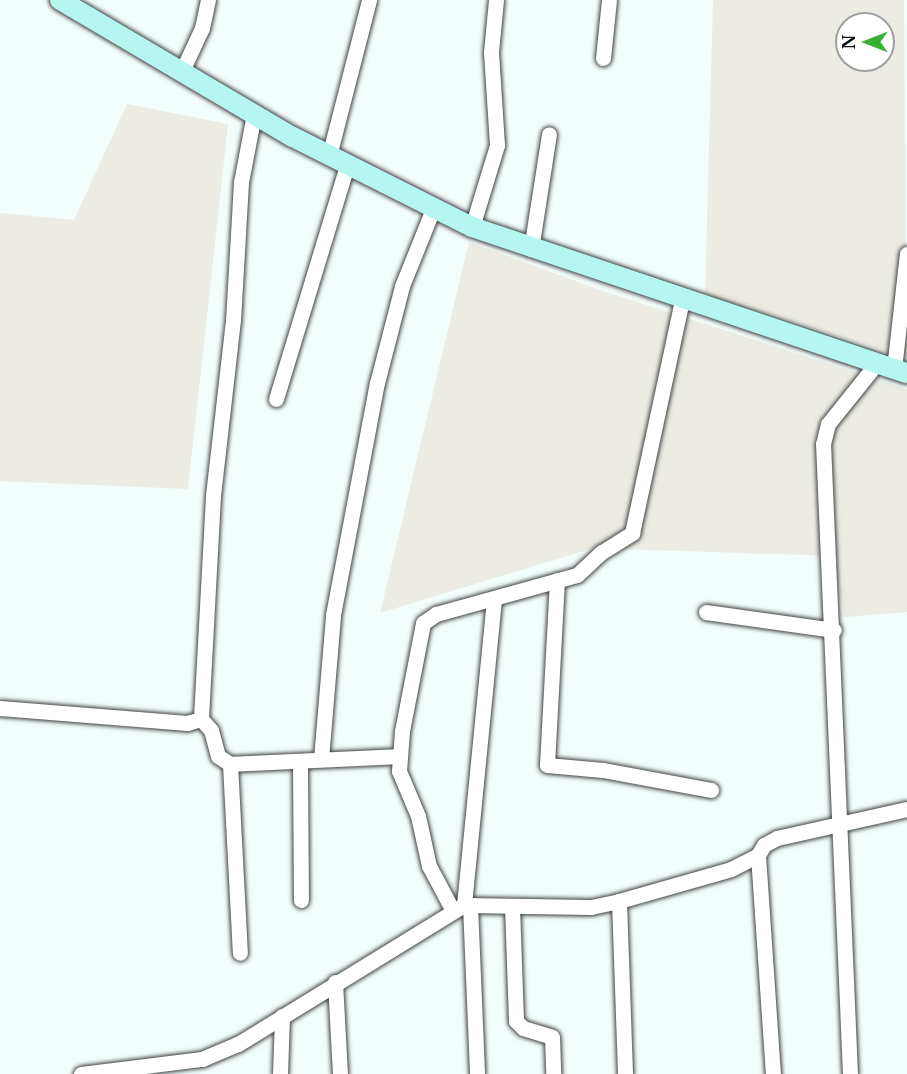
<!DOCTYPE html>
<html>
<head>
<meta charset="utf-8">
<style>
	body { margin:0 }
	#map { position:relative; width:907px; height:1074px; overflow:hidden; background:#f2fdfc; font-family:"Libre Baskerville",serif }
	div>[style] { position:absolute }
	.industrial>* { inset:0; background:#ecece4 }
	.roads { filter:drop-shadow(0 0 2px #424242) drop-shadow(0 0 2px #424242) }
	.street>* { height:15px; margin:-7.5px; padding:0 7.5px; transform-origin:7.5px; border-radius:7.5px; background:#fff }
	.secondary>* { height:20px; margin:-10px; padding:0 10px; transform-origin:10px; border-radius:10px; background:#b5f6f1 }
	span { translate:-50% -50%; white-space:nowrap; text-align:center; line-height:1.15; -webkit-text-stroke:6px #fff; paint-order:stroke }
	.north { position:absolute; left:835px; top:12px; width:60px; height:60px; box-sizing:border-box; background:#fff; border:2px solid #9f9f9f; border-radius:50%; rotate:270deg; font-size:16px; font-weight:700; line-height:24px; text-align:center; color:#0f0f0f }
	.north::after { content:''; display:block; margin:auto; width:21px; height:27px; background:#38b036; clip-path:polygon(50% 0,100% 100%,50% 72%,0 100%) }
</style>
</head>
<body>
<div id="map">
	<div class="industrial">
		<div style="clip-path:polygon(evenodd,713px 0,904px 0,907px 358px,705px 294px,713px 0,847px 24px,883px 24px,883px 60px,847px 60px,847px 24px)"></div>
		<div style="clip-path:polygon(127px 104px,228px 124px,188px 489px,0 481px,0 213px,74px 220px)"></div>
		<div style="clip-path:polygon(469px 242px,603px 291px,907px 389px,907px 612px,844px 617px,834px 556px,593px 548px,380px 613px)"></div>
	</div>
	<div class="roads">
		<div class="street">
			<div style="left:603px;top:58px;width:58px;rotate:-84.1deg"></div>
			<div style="left:182px;top:71px;width:47px;rotate:-65.1deg"></div>
			<div style="left:202px;top:28px;width:29px;rotate:-78deg"></div>
			<div style="left:254px;top:114px;width:69px;rotate:100.8deg"></div>
			<div style="left:241px;top:182px;width:138px;rotate:93.3deg"></div>
			<div style="left:233px;top:320px;width:177px;rotate:96.5deg"></div>
			<div style="left:213px;top:496px;width:223px;rotate:93.1deg"></div>
			<div style="left:201px;top:719px;width:15px;rotate:48deg"></div>
			<div style="left:211px;top:730px;width:27px;rotate:75deg"></div>
			<div style="left:218px;top:756px;width:14px;rotate:34deg"></div>
			<div style="left:230px;top:764px;width:169px;rotate:-2.7deg"></div>
			<div style="left:329px;top:156px;width:161px;rotate:-75.6deg"></div>
			<div style="left:472px;top:227px;width:86px;rotate:-73deg"></div>
			<div style="left:497px;top:145px;width:93px;rotate:-93.7deg"></div>
			<div style="left:491px;top:52px;width:52px;rotate:-84.5deg"></div>
			<div style="left:531px;top:249px;width:116px;rotate:-81.1deg"></div>
			<div style="left:894px;top:369px;width:116px;rotate:-83.6deg"></div>
			<div style="left:276px;top:399px;width:245px;rotate:-73.1deg"></div>
			<div style="left:557px;top:580px;width:185px;rotate:93.1deg"></div>
			<div style="left:547px;top:765px;width:56px;rotate:5.1deg"></div>
			<div style="left:603px;top:770px;width:110px;rotate:10.5deg"></div>
			<div style="left:706px;top:612px;width:129px;rotate:8deg"></div>
			<div style="left:0;top:708px;width:188px;rotate:4.6deg"></div>
			<div style="left:187px;top:723px;width:15px;rotate:-16deg"></div>
			<div style="left:321px;top:759px;width:144px;rotate:-85.2deg"></div>
			<div style="left:333px;top:615px;width:236px;rotate:-79.3deg"></div>
			<div style="left:377px;top:383px;width:100px;rotate:-75.5deg"></div>
			<div style="left:402px;top:286px;width:83px;rotate:-68.1deg"></div>
			<div style="left:300px;top:763px;width:137px;rotate:89.6deg"></div>
			<div style="left:230px;top:764px;width:189px;rotate:87deg"></div>
			<div style="left:758px;top:855px;width:220px;rotate:86.1deg"></div>
			<div style="left:619px;top:901px;width:173px;rotate:88deg"></div>
			<div style="left:464px;top:905px;width:308px;rotate:-84.4deg"></div>
			<div style="left:470px;top:905px;width:169px;rotate:87.6deg"></div>
			<div style="left:512px;top:906px;width:115px;rotate:88deg"></div>
			<div style="left:516px;top:1021px;width:10px;rotate:45deg"></div>
			<div style="left:523px;top:1028px;width:30px;rotate:17deg"></div>
			<div style="left:552px;top:1037px;width:37px;rotate:88deg"></div>
			<div style="left:452px;top:909px;width:49px;rotate:-118.1deg"></div>
			<div style="left:429px;top:866px;width:51px;rotate:-102.4deg"></div>
			<div style="left:418px;top:816px;width:49px;rotate:-112.9deg"></div>
			<div style="left:399px;top:771px;width:40px;rotate:-85.7deg"></div>
			<div style="left:402px;top:731px;width:110px;rotate:-79deg"></div>
			<div style="left:423px;top:623px;width:16px;rotate:-35deg"></div>
			<div style="left:436px;top:614px;width:146px;rotate:-15.5deg"></div>
			<div style="left:577px;top:575px;width:34px;rotate:-43deg"></div>
			<div style="left:602px;top:552px;width:36px;rotate:-32deg"></div>
			<div style="left:632px;top:533px;width:239px;rotate:-77.9deg"></div>
			<div style="left:335px;top:982px;width:92px;rotate:86.9deg"></div>
			<div style="left:81px;top:1074px;width:122px;rotate:-7.1deg"></div>
			<div style="left:202px;top:1059px;width:39px;rotate:-23deg"></div>
			<div style="left:238px;top:1044px;width:265px;rotate:-31.6deg"></div>
			<div style="left:464px;top:905px;width:127px;rotate:0.9deg"></div>
			<div style="left:591px;top:907px;width:29px;rotate:-12deg"></div>
			<div style="left:619px;top:901px;width:116px;rotate:-15.9deg"></div>
			<div style="left:731px;top:869px;width:30px;rotate:-27deg"></div>
			<div style="left:758px;top:855px;width:12px;rotate:-59deg"></div>
			<div style="left:764px;top:845px;width:15px;rotate:-28deg"></div>
			<div style="left:777px;top:838px;width:133px;rotate:-12.6deg"></div>
			<div style="left:280px;top:1074px;width:58px;rotate:-88deg"></div>
			<div style="left:850px;top:1074px;width:631px;rotate:-92.45deg"></div>
			<div style="left:823px;top:444px;width:21px;rotate:-76deg"></div>
			<div style="left:828px;top:424px;width:77px;rotate:-51.3deg"></div>
		</div>
		<div class="secondary">
			<div style="left:60px;top:0;width:270px;rotate:30.5deg"></div>
			<div style="left:293px;top:137px;width:200px;rotate:26.7deg"></div>
			<div style="left:472px;top:227px;width:459px;rotate:18.6deg"></div>
		</div>
	</div>
	<div class="north">N</div>
</div>
</body>
</html>
